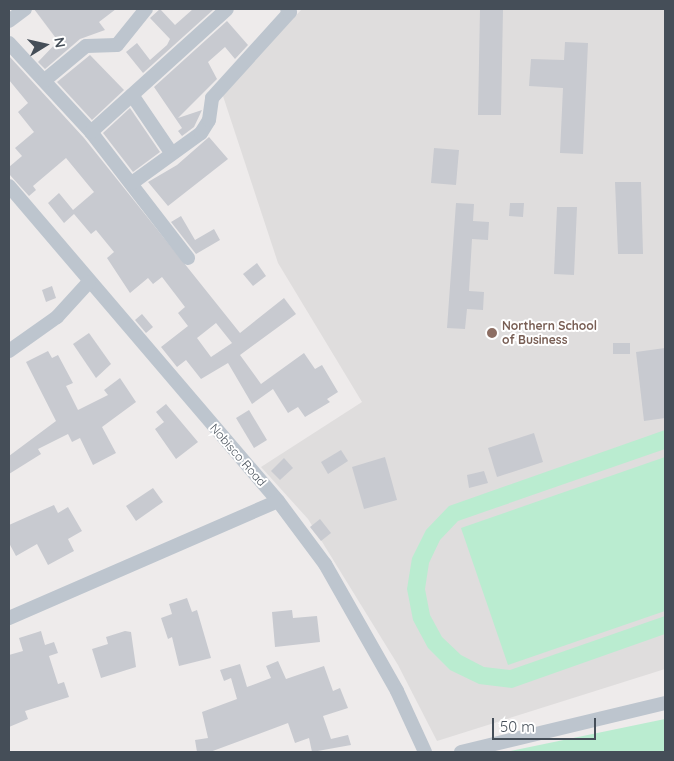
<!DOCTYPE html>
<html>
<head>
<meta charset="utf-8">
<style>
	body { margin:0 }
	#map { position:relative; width:674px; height:761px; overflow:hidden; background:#eeebeb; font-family:Quicksand,sans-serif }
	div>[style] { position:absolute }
	.education>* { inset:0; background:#dfdddd }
	.green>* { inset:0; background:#baecd0 }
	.building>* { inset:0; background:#c8cad0 }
	.street>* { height:14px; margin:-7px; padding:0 7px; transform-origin:7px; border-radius:7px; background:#bdc5ce }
	.dots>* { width:14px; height:14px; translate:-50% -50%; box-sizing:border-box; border:2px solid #fff; border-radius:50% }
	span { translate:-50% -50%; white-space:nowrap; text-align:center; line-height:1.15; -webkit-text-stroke:4px #fff; paint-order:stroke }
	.education-label { font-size:12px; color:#785e54; font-weight:700 }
	.left { translate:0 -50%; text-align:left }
	.street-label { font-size:12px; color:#454e58 }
	.frame { position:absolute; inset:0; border:10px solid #454e58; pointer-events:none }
	.north { position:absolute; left:20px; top:20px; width:50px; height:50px; -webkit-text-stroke:4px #fff; paint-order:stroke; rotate:80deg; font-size:14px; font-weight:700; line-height:20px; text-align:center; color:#454e58 }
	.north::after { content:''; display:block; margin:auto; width:18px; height:22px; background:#454e58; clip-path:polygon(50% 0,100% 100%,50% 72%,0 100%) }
	.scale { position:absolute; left:492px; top:718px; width:104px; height:22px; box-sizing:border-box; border:2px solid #454e58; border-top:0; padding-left:6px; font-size:15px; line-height:18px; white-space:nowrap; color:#454e58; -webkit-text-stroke:4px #fff; paint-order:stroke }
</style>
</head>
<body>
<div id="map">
	<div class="education">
		<div style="clip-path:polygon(302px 9px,665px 9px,665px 669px,437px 741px,398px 665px,308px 519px,261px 467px,362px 402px,278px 263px,222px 93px)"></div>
	</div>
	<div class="green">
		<div style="clip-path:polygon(665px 430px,665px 449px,458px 521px,440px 540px,429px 563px,425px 589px,430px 615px,442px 637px,461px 655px,484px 667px,510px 670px,665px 616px,665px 634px,512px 688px,479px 684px,450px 670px,428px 648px,413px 620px,407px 589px,412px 558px,426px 530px,449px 506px)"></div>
		<div style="clip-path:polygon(665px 457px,665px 611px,508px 665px,461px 528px)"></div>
		<div style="clip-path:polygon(665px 719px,665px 752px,506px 752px)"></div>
	</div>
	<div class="building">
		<div style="clip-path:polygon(34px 9px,116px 9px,99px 22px,105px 30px,80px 39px,45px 69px,38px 62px,58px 41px)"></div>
		<div style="clip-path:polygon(160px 9px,175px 25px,193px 9px,214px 9px,143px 73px,126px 52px,137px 43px,150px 60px,167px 45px,170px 39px,150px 18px)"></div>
		<div style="clip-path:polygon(480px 9px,503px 9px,501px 115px,478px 115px)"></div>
		<div style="clip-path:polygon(227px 21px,248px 45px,235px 59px,225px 47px,208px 62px,217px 79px,178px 118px,202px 110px,194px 127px,182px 136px,178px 131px,182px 128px,154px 87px)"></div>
		<div style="clip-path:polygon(565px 42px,588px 43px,583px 154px,560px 153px,563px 88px,529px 86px,531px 59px,564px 60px)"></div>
		<div style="clip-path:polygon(90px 55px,124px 90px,92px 120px,57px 82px)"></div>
		<div style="clip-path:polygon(evenodd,9px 56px,84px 138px,240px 333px,284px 298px,296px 314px,240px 355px,261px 384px,304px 353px,315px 369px,322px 365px,338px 392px,327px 399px,330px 402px,305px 417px,298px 407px,288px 413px,273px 389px,252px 404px,228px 363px,201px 379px,186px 360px,177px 367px,161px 347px,188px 326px,178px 313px,185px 307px,162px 277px,153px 284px,148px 278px,130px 293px,107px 258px,114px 252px,96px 230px,91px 234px,74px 214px,64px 223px,48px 203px,59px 193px,73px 210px,94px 192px,66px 158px,33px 186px,36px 190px,29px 196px,9px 174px,9px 167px,22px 156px,15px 148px,34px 132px,18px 112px,28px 103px,9px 80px,9px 56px,216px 323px,232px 343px,211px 357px,197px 338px,216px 323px)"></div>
		<div style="clip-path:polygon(130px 108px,160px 152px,133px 172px,103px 133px)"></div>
		<div style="clip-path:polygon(209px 137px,228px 159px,168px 206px,148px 182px,177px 165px)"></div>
		<div style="clip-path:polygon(434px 148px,459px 150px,456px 185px,431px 183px)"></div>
		<div style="clip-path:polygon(615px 182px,641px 182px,643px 254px,618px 254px)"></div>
		<div style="clip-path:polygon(456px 203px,474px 204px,473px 221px,489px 222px,488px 240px,472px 239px,469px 291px,484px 292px,483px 310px,467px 309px,465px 329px,447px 328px)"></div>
		<div style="clip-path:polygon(510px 203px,524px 203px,523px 217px,509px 216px)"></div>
		<div style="clip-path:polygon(557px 207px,577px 207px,574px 275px,554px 274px)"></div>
		<div style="clip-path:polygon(181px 216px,195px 240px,214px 229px,220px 240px,196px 254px,171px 222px)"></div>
		<div style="clip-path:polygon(257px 263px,266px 276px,253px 286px,243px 274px)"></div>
		<div style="clip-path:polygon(52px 286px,56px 298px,46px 302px,42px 290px)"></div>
		<div style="clip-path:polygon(142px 314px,153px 327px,146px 333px,135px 320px)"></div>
		<div style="clip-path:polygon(89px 333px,111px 364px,96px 378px,73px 344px)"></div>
		<div style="clip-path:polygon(613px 343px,630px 343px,630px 354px,613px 354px)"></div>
		<div style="clip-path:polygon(665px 348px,665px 418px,644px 421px,636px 352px)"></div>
		<div style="clip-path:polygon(48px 351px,52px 358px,58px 355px,73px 383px,66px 386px,78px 410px,108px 395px,104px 390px,120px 378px,136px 402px,102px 427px,116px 453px,93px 465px,80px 438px,72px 442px,68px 434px,38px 449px,41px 454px,9px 474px,9px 456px,56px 421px,26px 362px)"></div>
		<div style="clip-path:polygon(166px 404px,198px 442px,176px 459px,155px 429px,164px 422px,156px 412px)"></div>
		<div style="clip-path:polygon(249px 410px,267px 440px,254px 448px,236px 418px)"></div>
		<div style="clip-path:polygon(534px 433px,543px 462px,497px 477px,488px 448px)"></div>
		<div style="clip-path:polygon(341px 450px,348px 461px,328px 474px,321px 462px)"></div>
		<div style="clip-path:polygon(385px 457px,397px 500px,364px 509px,352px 467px)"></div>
		<div style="clip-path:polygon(284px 458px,293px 468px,280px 480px,271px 471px)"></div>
		<div style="clip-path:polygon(484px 471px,488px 483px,469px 488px,467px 475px)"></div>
		<div style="clip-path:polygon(153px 488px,163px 502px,136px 521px,126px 506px)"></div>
		<div style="clip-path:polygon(54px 505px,58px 513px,68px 507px,82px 531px,68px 539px,74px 551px,48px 565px,37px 544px,16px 556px,9px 543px,9px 525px)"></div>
		<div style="clip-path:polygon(320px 519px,331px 533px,321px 541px,310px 527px)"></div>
		<div style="clip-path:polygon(187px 598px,192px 612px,197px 610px,211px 658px,179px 666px,172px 637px,168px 639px,161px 618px,172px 614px,169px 604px)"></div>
		<div style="clip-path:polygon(292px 610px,293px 618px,317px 616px,320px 642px,275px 647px,272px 612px)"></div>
		<div style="clip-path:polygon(41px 631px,45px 645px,54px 642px,58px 653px,49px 656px,58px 684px,64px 682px,69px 697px,25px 711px,28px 719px,9px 727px,9px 655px,23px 651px,19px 638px)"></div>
		<div style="clip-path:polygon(125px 631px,131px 632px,136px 667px,101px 678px,92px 649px,108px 644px,106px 637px)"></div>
		<div style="clip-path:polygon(278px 661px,286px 679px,324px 666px,333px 691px,340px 688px,348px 708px,323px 716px,331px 739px,348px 735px,351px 745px,312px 752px,309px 738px,295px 743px,288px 723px,210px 752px,197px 752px,195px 740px,208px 738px,202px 712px,237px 699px,231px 678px,224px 681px,220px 670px,240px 664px,247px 687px,271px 678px,266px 666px)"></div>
	</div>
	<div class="street">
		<div style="left:9px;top:21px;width:20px;rotate:-37deg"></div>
		<div style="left:9px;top:43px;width:121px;rotate:47.3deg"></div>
		<div style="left:91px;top:132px;width:159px;rotate:52.4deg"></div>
		<div style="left:45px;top:80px;width:53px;rotate:-39.7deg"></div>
		<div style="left:86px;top:46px;width:31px;rotate:-2deg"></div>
		<div style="left:117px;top:45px;width:46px;rotate:-51.1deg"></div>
		<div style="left:132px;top:95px;width:68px;rotate:55.8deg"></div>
		<div style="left:91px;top:132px;width:183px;rotate:-42.1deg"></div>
		<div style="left:132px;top:183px;width:85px;rotate:-35.9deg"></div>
		<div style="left:201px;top:133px;width:15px;rotate:-58deg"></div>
		<div style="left:209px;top:120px;width:22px;rotate:-82deg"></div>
		<div style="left:212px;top:98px;width:116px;rotate:-47.8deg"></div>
		<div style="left:290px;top:12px;width:4px;rotate:-135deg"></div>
		<div style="left:9px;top:186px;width:414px;rotate:49.5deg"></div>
		<div style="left:278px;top:501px;width:79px;rotate:53.3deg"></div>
		<div style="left:325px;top:564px;width:146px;rotate:60.4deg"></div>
		<div style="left:397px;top:691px;width:67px;rotate:65.3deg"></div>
		<div style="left:9px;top:351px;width:59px;rotate:-35.3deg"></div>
		<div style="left:57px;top:317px;width:47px;rotate:-47.6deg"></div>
		<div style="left:9px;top:618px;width:293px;rotate:-23.5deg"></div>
		<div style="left:461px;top:752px;width:210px;rotate:-13.5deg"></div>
	</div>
	<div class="dots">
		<div style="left:492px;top:333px;background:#8d6e63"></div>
	</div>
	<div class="education-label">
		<span class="left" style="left:502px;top:333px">Northern School<br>of Business</span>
	</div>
	<div class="street-label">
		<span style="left:238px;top:455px;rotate:49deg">Nobisco Road</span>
	</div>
	<div class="frame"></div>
	<div class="north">N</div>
	<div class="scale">50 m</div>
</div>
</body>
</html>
